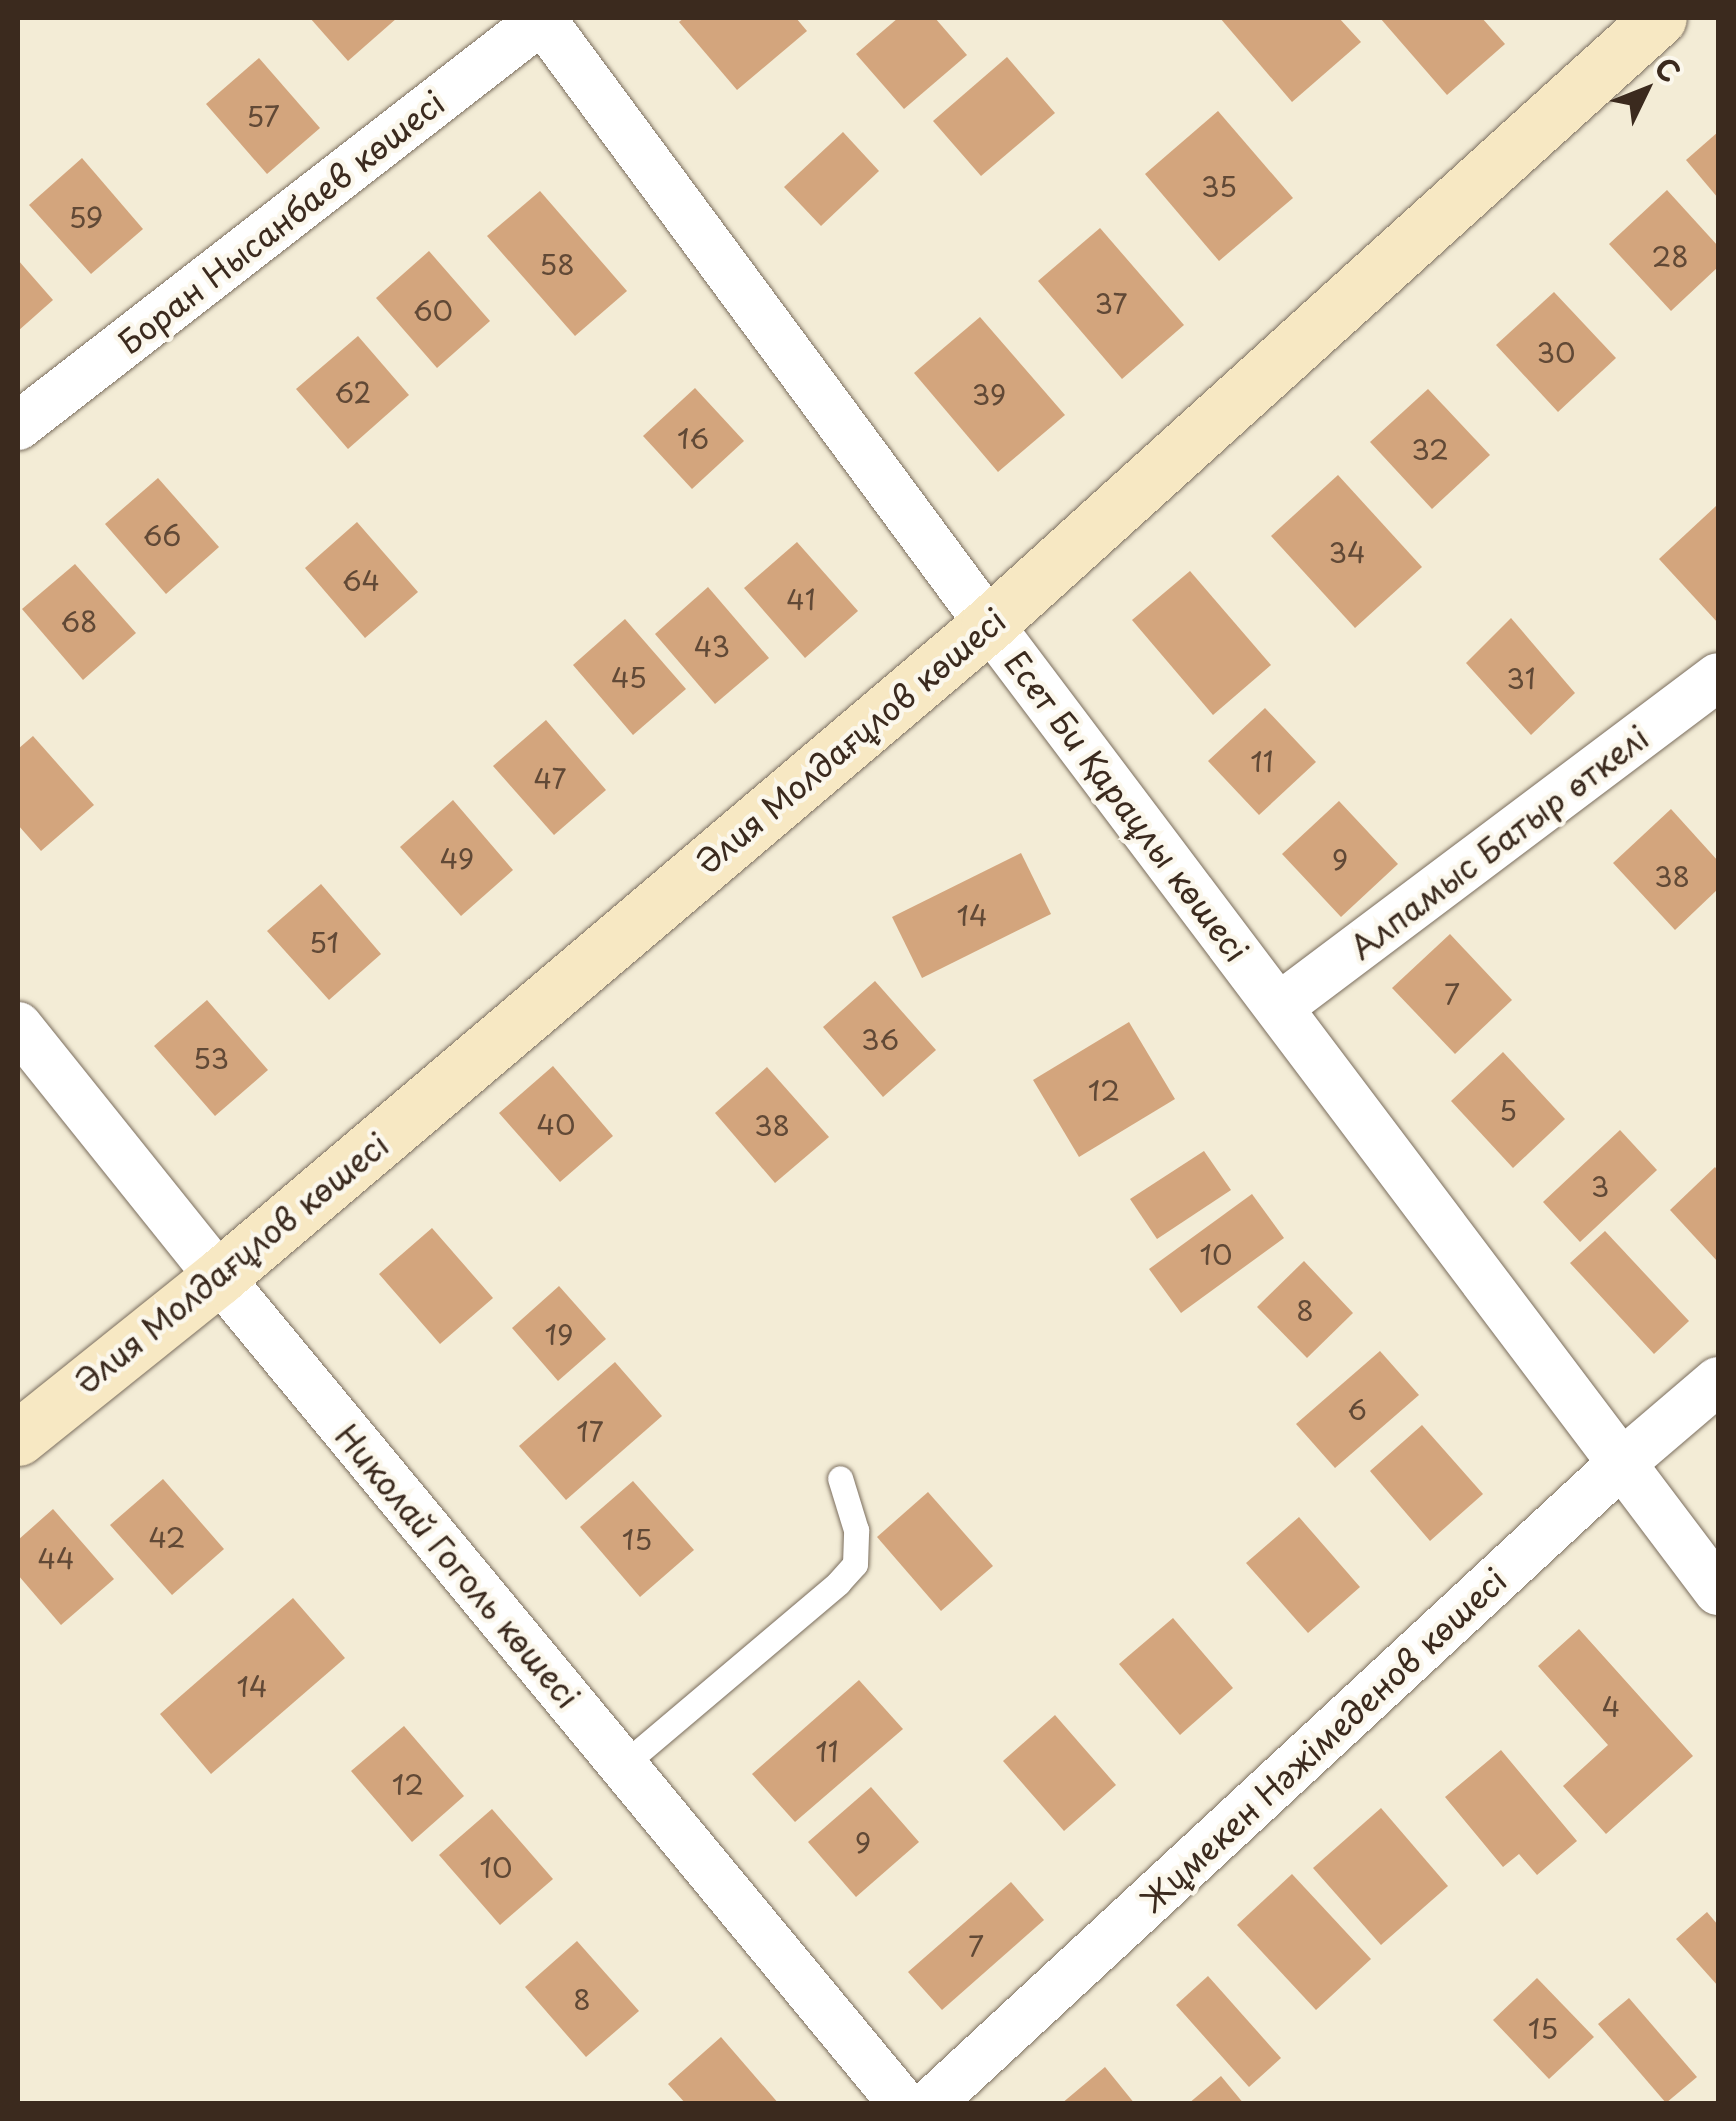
<!DOCTYPE html>
<html>
<head>
<meta charset="utf-8">
<style>
	body { margin:0 }
	#map { position:relative; width:1736px; height:2121px; overflow:hidden; background:#f3ecd6; font-family:"Playpen Sans",sans-serif }
	div>[style] { position:absolute }
	.building>* { inset:0; background:#d3a57d }
	.roads { filter:drop-shadow(0 0 2px #7b6e5e) drop-shadow(0 0 2px #7b6e5e) }
	.lane>* { height:25px; margin:-12.5px; padding:0 12.5px; transform-origin:12.5px; border-radius:12.5px; background:#fff }
	.street>* { height:48px; margin:-24px; padding:0 24px; transform-origin:24px; border-radius:24px; background:#fff }
	.secondary>* { height:55px; margin:-27.5px; padding:0 27.5px; transform-origin:27.5px; border-radius:27.5px; background:#f7e8c3 }
	span { translate:-50% -50%; white-space:nowrap; text-align:center; line-height:1.15; -webkit-text-stroke:9px #fbf7ec; paint-order:stroke }
	.number-label { font-size:28px; color:#614936 }
	.number-label span { -webkit-text-stroke-width:0 }
	.street-label { font-size:32px; color:#3b2a1e }
	.frame { position:absolute; inset:0; border:20px solid #3b2a1e; pointer-events:none }
	.north { position:absolute; left:1596px; top:40px; width:100px; height:100px; -webkit-text-stroke:8px #fbf7ec; paint-order:stroke; rotate:47deg; font-size:28px; font-weight:700; line-height:40px; text-align:center; color:#3b2a1e }
	.north::after { content:''; display:block; margin:auto; width:35px; height:45px; background:#3b2a1e; clip-path:polygon(50% 0,100% 100%,50% 72%,0 100%) }
</style>
</head>
<body>
<div id="map">
	<div class="building">
		<div style="clip-path:polygon(310px 18px,397px 18px,348px 61px)"></div>
		<div style="clip-path:polygon(684px 18px,796px 18px,807px 31px,737px 90px,679px 22px)"></div>
		<div style="clip-path:polygon(898px 18px,935px 18px,967px 55px,904px 109px,856px 54px)"></div>
		<div style="clip-path:polygon(1220px 18px,1339px 18px,1361px 42px,1292px 102px)"></div>
		<div style="clip-path:polygon(1380px 18px,1482px 18px,1505px 44px,1447px 95px)"></div>
		<div style="clip-path:polygon(1007px 57px,1055px 113px,981px 176px,933px 121px)"></div>
		<div style="clip-path:polygon(259px 58px,320px 128px,267px 174px,206px 104px)"></div>
		<div style="clip-path:polygon(1218px 111px,1293px 198px,1219px 261px,1145px 174px)"></div>
		<div style="clip-path:polygon(843px 132px,879px 171px,821px 226px,784px 187px)"></div>
		<div style="clip-path:polygon(1718px 132px,1718px 198px,1686px 160px)"></div>
		<div style="clip-path:polygon(82px 158px,143px 229px,91px 274px,29px 205px)"></div>
		<div style="clip-path:polygon(1667px 190px,1718px 246px,1718px 267px,1671px 311px,1609px 244px)"></div>
		<div style="clip-path:polygon(540px 191px,627px 291px,575px 336px,487px 236px)"></div>
		<div style="clip-path:polygon(1100px 228px,1184px 325px,1122px 379px,1038px 281px)"></div>
		<div style="clip-path:polygon(429px 251px,490px 321px,437px 368px,376px 298px)"></div>
		<div style="clip-path:polygon(18px 260px,53px 300px,18px 331px)"></div>
		<div style="clip-path:polygon(1554px 292px,1616px 358px,1558px 412px,1496px 345px)"></div>
		<div style="clip-path:polygon(980px 317px,1065px 415px,998px 472px,914px 373px)"></div>
		<div style="clip-path:polygon(358px 336px,409px 395px,348px 449px,296px 389px)"></div>
		<div style="clip-path:polygon(695px 388px,744px 441px,692px 489px,643px 436px)"></div>
		<div style="clip-path:polygon(1428px 389px,1490px 455px,1432px 509px,1370px 442px)"></div>
		<div style="clip-path:polygon(1338px 475px,1422px 567px,1355px 628px,1271px 536px)"></div>
		<div style="clip-path:polygon(158px 478px,219px 547px,166px 594px,105px 524px)"></div>
		<div style="clip-path:polygon(1716px 506px,1718px 508px,1718px 623px,1659px 559px)"></div>
		<div style="clip-path:polygon(357px 522px,418px 592px,365px 638px,305px 568px)"></div>
		<div style="clip-path:polygon(797px 542px,858px 611px,805px 658px,744px 588px)"></div>
		<div style="clip-path:polygon(75px 564px,136px 633px,83px 680px,22px 609px)"></div>
		<div style="clip-path:polygon(1190px 571px,1271px 665px,1213px 715px,1132px 620px)"></div>
		<div style="clip-path:polygon(708px 587px,769px 658px,715px 704px,655px 634px)"></div>
		<div style="clip-path:polygon(1511px 618px,1575px 693px,1531px 735px,1466px 663px)"></div>
		<div style="clip-path:polygon(625px 619px,686px 689px,633px 735px,573px 665px)"></div>
		<div style="clip-path:polygon(1265px 708px,1316px 762px,1259px 815px,1208px 761px)"></div>
		<div style="clip-path:polygon(546px 720px,606px 790px,554px 835px,493px 766px)"></div>
		<div style="clip-path:polygon(33px 736px,94px 805px,41px 851px,18px 825px,18px 749px)"></div>
		<div style="clip-path:polygon(453px 800px,513px 870px,461px 916px,400px 847px)"></div>
		<div style="clip-path:polygon(1339px 801px,1398px 864px,1341px 917px,1282px 854px)"></div>
		<div style="clip-path:polygon(1671px 809px,1718px 861px,1718px 889px,1675px 930px,1613px 863px)"></div>
		<div style="clip-path:polygon(1021px 853px,1051px 914px,922px 978px,892px 917px)"></div>
		<div style="clip-path:polygon(321px 884px,381px 954px,329px 1000px,267px 931px)"></div>
		<div style="clip-path:polygon(1450px 934px,1512px 1000px,1455px 1054px,1392px 988px)"></div>
		<div style="clip-path:polygon(875px 981px,936px 1050px,883px 1097px,823px 1027px)"></div>
		<div style="clip-path:polygon(207px 1000px,268px 1070px,215px 1116px,154px 1046px)"></div>
		<div style="clip-path:polygon(1129px 1022px,1175px 1099px,1079px 1157px,1033px 1080px)"></div>
		<div style="clip-path:polygon(1503px 1052px,1565px 1119px,1513px 1168px,1451px 1101px)"></div>
		<div style="clip-path:polygon(553px 1066px,613px 1136px,560px 1182px,499px 1113px)"></div>
		<div style="clip-path:polygon(767px 1067px,829px 1137px,775px 1183px,715px 1113px)"></div>
		<div style="clip-path:polygon(1620px 1130px,1657px 1170px,1580px 1242px,1543px 1202px)"></div>
		<div style="clip-path:polygon(1204px 1151px,1231px 1190px,1157px 1239px,1130px 1199px)"></div>
		<div style="clip-path:polygon(1715px 1167px,1718px 1171px,1718px 1262px,1670px 1210px)"></div>
		<div style="clip-path:polygon(1252px 1194px,1284px 1238px,1181px 1313px,1149px 1269px)"></div>
		<div style="clip-path:polygon(432px 1228px,493px 1298px,440px 1344px,379px 1274px)"></div>
		<div style="clip-path:polygon(1605px 1231px,1689px 1321px,1654px 1354px,1570px 1263px)"></div>
		<div style="clip-path:polygon(1304px 1261px,1353px 1313px,1307px 1358px,1257px 1307px)"></div>
		<div style="clip-path:polygon(559px 1286px,606px 1339px,558px 1381px,512px 1328px)"></div>
		<div style="clip-path:polygon(1380px 1351px,1419px 1395px,1335px 1468px,1296px 1424px)"></div>
		<div style="clip-path:polygon(615px 1362px,662px 1416px,566px 1500px,519px 1446px)"></div>
		<div style="clip-path:polygon(1422px 1425px,1483px 1494px,1430px 1541px,1370px 1471px)"></div>
		<div style="clip-path:polygon(163px 1479px,224px 1549px,172px 1595px,110px 1525px)"></div>
		<div style="clip-path:polygon(633px 1481px,694px 1550px,640px 1597px,580px 1527px)"></div>
		<div style="clip-path:polygon(928px 1492px,993px 1566px,941px 1611px,877px 1537px)"></div>
		<div style="clip-path:polygon(53px 1509px,114px 1579px,61px 1625px,18px 1575px,18px 1540px)"></div>
		<div style="clip-path:polygon(1299px 1517px,1360px 1587px,1308px 1633px,1246px 1563px)"></div>
		<div style="clip-path:polygon(293px 1598px,345px 1658px,211px 1774px,160px 1714px)"></div>
		<div style="clip-path:polygon(1173px 1618px,1233px 1688px,1180px 1735px,1119px 1664px)"></div>
		<div style="clip-path:polygon(1579px 1629px,1693px 1756px,1606px 1834px,1563px 1786px,1608px 1745px,1538px 1666px)"></div>
		<div style="clip-path:polygon(859px 1680px,903px 1729px,795px 1822px,752px 1774px)"></div>
		<div style="clip-path:polygon(1055px 1715px,1116px 1785px,1064px 1831px,1003px 1761px)"></div>
		<div style="clip-path:polygon(404px 1726px,464px 1796px,412px 1842px,351px 1771px)"></div>
		<div style="clip-path:polygon(1501px 1750px,1577px 1841px,1537px 1875px,1519px 1854px,1503px 1867px,1445px 1797px)"></div>
		<div style="clip-path:polygon(871px 1787px,919px 1842px,856px 1897px,808px 1842px)"></div>
		<div style="clip-path:polygon(1381px 1808px,1448px 1886px,1381px 1945px,1313px 1868px)"></div>
		<div style="clip-path:polygon(492px 1809px,553px 1879px,500px 1925px,439px 1855px)"></div>
		<div style="clip-path:polygon(1292px 1874px,1371px 1959px,1316px 2010px,1237px 1925px)"></div>
		<div style="clip-path:polygon(1011px 1882px,1044px 1920px,942px 2010px,908px 1972px)"></div>
		<div style="clip-path:polygon(1707px 1912px,1718px 1925px,1718px 1986px,1676px 1939px)"></div>
		<div style="clip-path:polygon(577px 1941px,639px 2011px,586px 2057px,525px 1987px)"></div>
		<div style="clip-path:polygon(1208px 1976px,1281px 2058px,1249px 2087px,1176px 2005px)"></div>
		<div style="clip-path:polygon(1537px 1978px,1594px 2037px,1549px 2079px,1493px 2020px)"></div>
		<div style="clip-path:polygon(1629px 1998px,1697px 2077px,1666px 2103px,1598px 2024px)"></div>
		<div style="clip-path:polygon(721px 2037px,779px 2104px,686px 2104px,668px 2084px)"></div>
		<div style="clip-path:polygon(1105px 2067px,1135px 2104px,1061px 2104px)"></div>
		<div style="clip-path:polygon(1221px 2076px,1244px 2104px,1188px 2104px)"></div>
	</div>
	<div class="roads">
		<div class="lane">
			<div style="left:623px;top:1765px;width:282px;rotate:-40.2deg"></div>
			<div style="left:838px;top:1583px;width:25px;rotate:-48deg"></div>
			<div style="left:855px;top:1564px;width:34px;rotate:-88deg"></div>
			<div style="left:856px;top:1530px;width:54px;rotate:-107.1deg"></div>
		</div>
		<div class="street">
			<div style="left:541px;top:18px;width:754px;rotate:53.53deg"></div>
			<div style="left:989px;top:624px;width:1211px;rotate:52.99deg"></div>
			<div style="left:18px;top:426px;width:666px;rotate:-37.8deg"></div>
			<div style="left:1279px;top:1007px;width:549px;rotate:-36.93deg"></div>
			<div style="left:18px;top:1026px;width:322px;rotate:51.3deg"></div>
			<div style="left:219px;top:1277px;width:1073px;rotate:50.41deg"></div>
			<div style="left:930px;top:2104px;width:943px;rotate:-42.81deg"></div>
			<div style="left:1622px;top:1463px;width:126px;rotate:-40.5deg"></div>
		</div>
		<div class="secondary">
			<div style="left:18px;top:1438px;width:258px;rotate:-38.7deg"></div>
			<div style="left:219px;top:1277px;width:1010px;rotate:-40.3deg"></div>
			<div style="left:989px;top:624px;width:903px;rotate:-42.13deg"></div>
		</div>
	</div>
	<div class="number-label">
		<span style="left:263px;top:116px">57</span>
		<span style="left:1219px;top:186px">35</span>
		<span style="left:86px;top:217px">59</span>
		<span style="left:1670px;top:256px">28</span>
		<span style="left:557px;top:264px">58</span>
		<span style="left:1111px;top:303px">37</span>
		<span style="left:433px;top:310px">60</span>
		<span style="left:1556px;top:352px">30</span>
		<span style="left:353px;top:392px">62</span>
		<span style="left:989px;top:394px">39</span>
		<span style="left:693px;top:438px">16</span>
		<span style="left:1430px;top:449px">32</span>
		<span style="left:162px;top:535px">66</span>
		<span style="left:1347px;top:552px">34</span>
		<span style="left:361px;top:580px">64</span>
		<span style="left:801px;top:599px">41</span>
		<span style="left:79px;top:621px">68</span>
		<span style="left:712px;top:646px">43</span>
		<span style="left:629px;top:677px">45</span>
		<span style="left:1521px;top:678px">31</span>
		<span style="left:1262px;top:761px">11</span>
		<span style="left:550px;top:778px">47</span>
		<span style="left:457px;top:858px">49</span>
		<span style="left:1340px;top:859px">9</span>
		<span style="left:1672px;top:876px">38</span>
		<span style="left:972px;top:915px">14</span>
		<span style="left:324px;top:942px">51</span>
		<span style="left:1452px;top:994px">7</span>
		<span style="left:880px;top:1039px">36</span>
		<span style="left:211px;top:1058px">53</span>
		<span style="left:1104px;top:1090px">12</span>
		<span style="left:1508px;top:1110px">5</span>
		<span style="left:556px;top:1124px">40</span>
		<span style="left:772px;top:1125px">38</span>
		<span style="left:1600px;top:1186px">3</span>
		<span style="left:1216px;top:1254px">10</span>
		<span style="left:1305px;top:1310px">8</span>
		<span style="left:559px;top:1334px">19</span>
		<span style="left:1357px;top:1409px">6</span>
		<span style="left:590px;top:1431px">17</span>
		<span style="left:167px;top:1537px">42</span>
		<span style="left:637px;top:1539px">15</span>
		<span style="left:56px;top:1558px">44</span>
		<span style="left:252px;top:1686px">14</span>
		<span style="left:1611px;top:1706px">4</span>
		<span style="left:827px;top:1751px">11</span>
		<span style="left:408px;top:1784px">12</span>
		<span style="left:863px;top:1842px">9</span>
		<span style="left:496px;top:1867px">10</span>
		<span style="left:976px;top:1946px">7</span>
		<span style="left:582px;top:1999px">8</span>
		<span style="left:1543px;top:2028px">15</span>
	</div>
	<div class="street-label">
		<span style="left:281px;top:222px;rotate:-38deg">Боран Нысанбаев көшесі</span>
		<span style="left:850px;top:741px;rotate:-40deg">Әлия Молдағұлов көшесі</span>
		<span style="left:1127px;top:806px;rotate:53deg">Есет Би Қараұлы көшесі</span>
		<span style="left:1499px;top:842px;rotate:-37deg">Алпамыс Батыр өткелі</span>
		<span style="left:231px;top:1263px;rotate:-39deg">Әлия Молдағұлов көшесі</span>
		<span style="left:458px;top:1566px;rotate:50deg">Николай Гоголь көшесі</span>
		<span style="left:1323px;top:1740px;rotate:-43deg">Жұмекен Нәжімеденов көшесі</span>
	</div>
	<div class="frame"></div>
	<div class="north">С</div>
</div>
</body>
</html>
